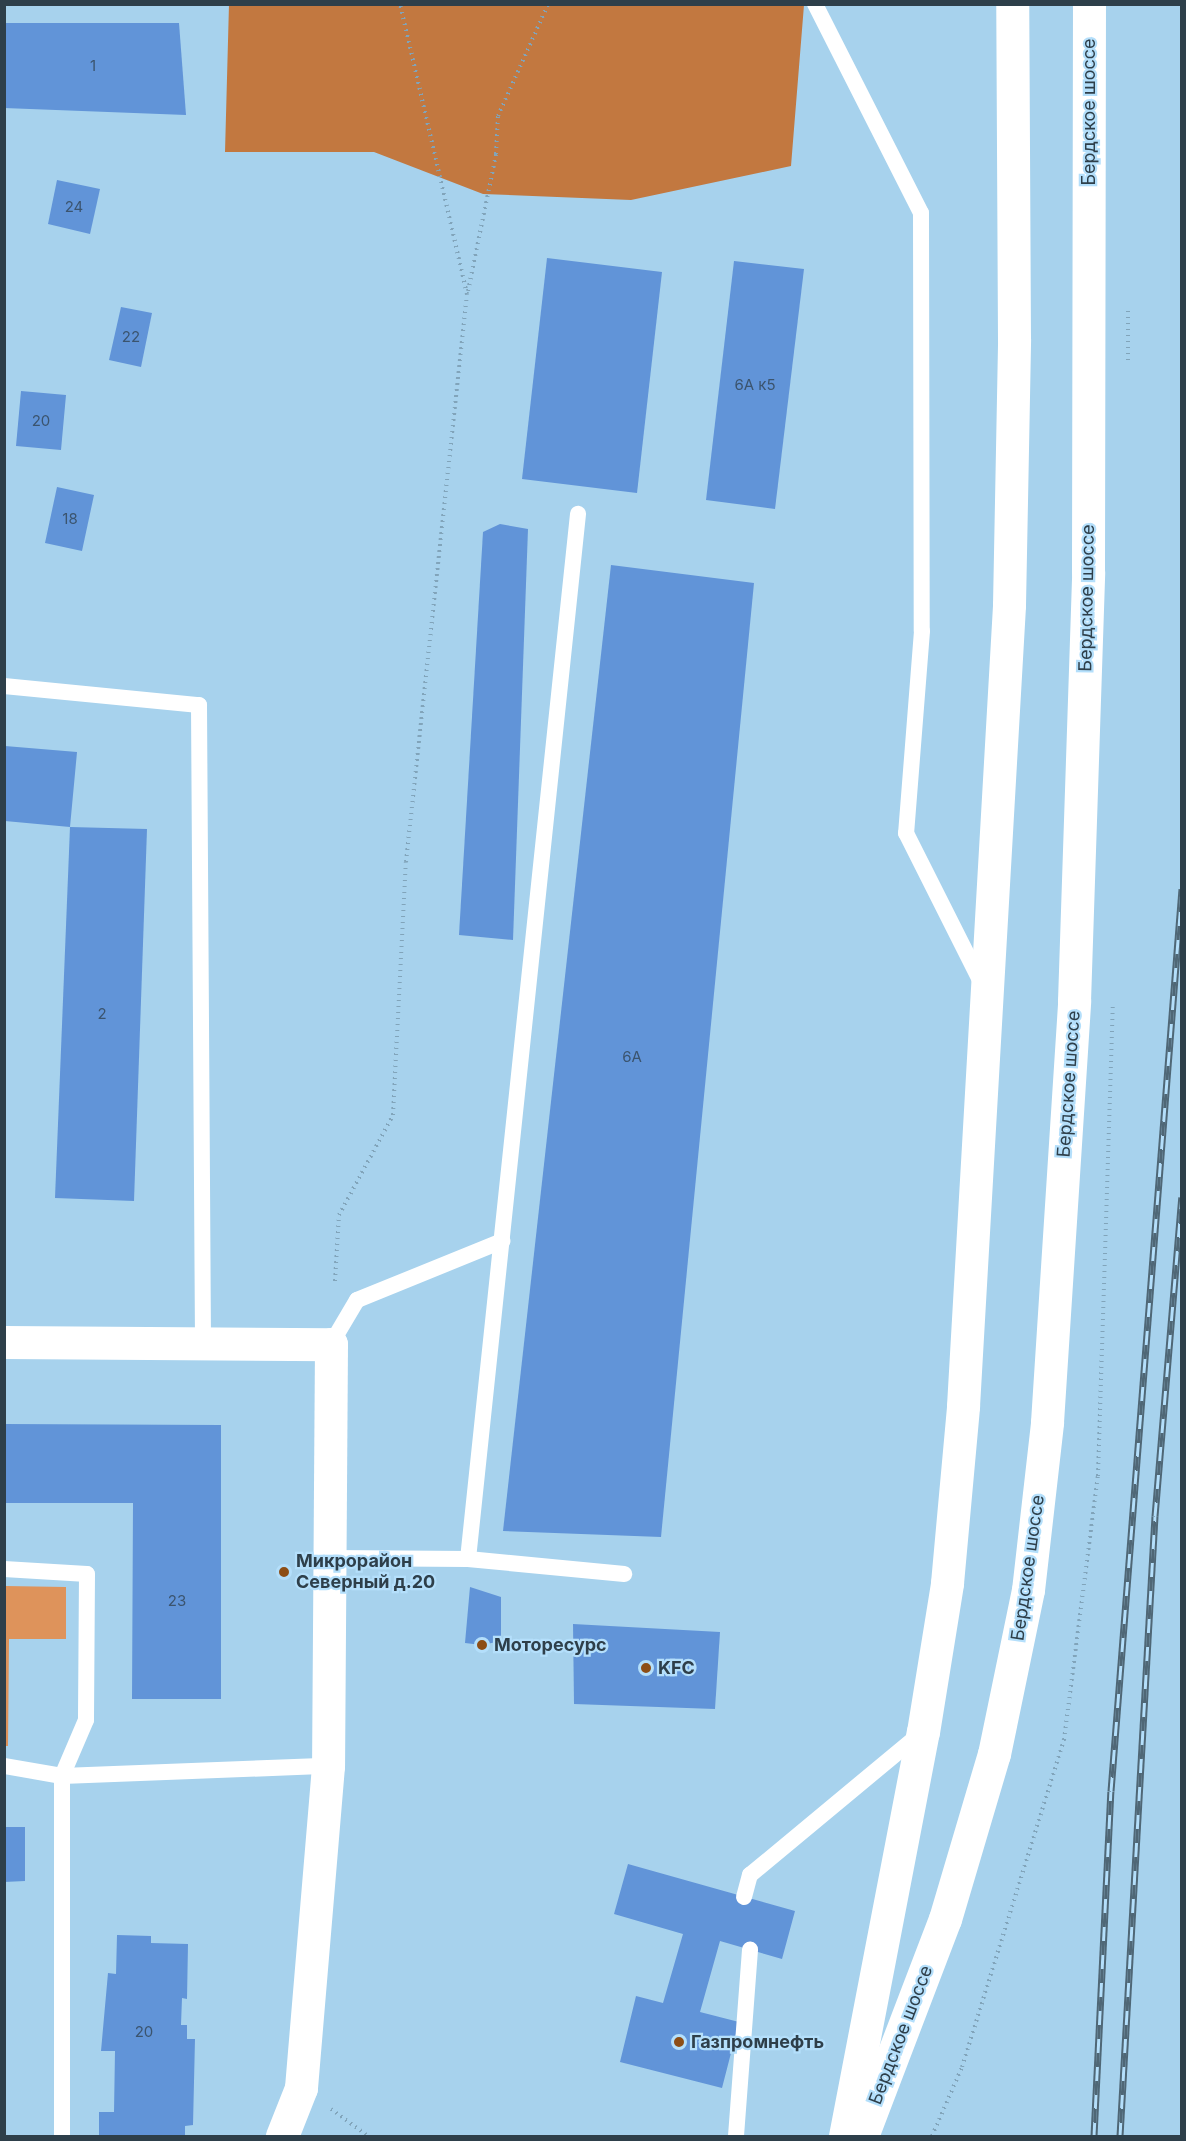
<!DOCTYPE html>
<html>
<head>
<meta charset="utf-8">
<style>
	body { margin:0 }
	#map { position:relative; width:1186px; height:2141px; overflow:hidden; background:#a7d2ed; font-family:Inter,sans-serif }
	div>[style] { position:absolute }
	.green>* { inset:0; background:#de935b }
	.forest>* { inset:0; background:#c27840 }
	.building>* { inset:0; background:#6194d8 }
	.path>* { height:4px; margin-top:-2px; transform-origin:0; background:repeating-linear-gradient(90deg,#81a4ba 0 1.5px,transparent 0 6px) }
	.service>* { height:16px; margin:-8px; padding:0 8px; transform-origin:8px; border-radius:8px; background:#fff }
	.minor>* { height:33px; margin:-16.5px; padding:0 16.5px; transform-origin:16.5px; border-radius:16.5px; background:#fff }
	.trunk>* { height:33px; margin:-16.5px; padding:0 16.5px; transform-origin:16.5px; border-radius:16.5px; background:#fff }
	.rail>* { height:7px; margin-top:-3.5px; transform-origin:0; background:repeating-linear-gradient(90deg,#b4dffb 0 14px,#4f6776 0 28px); box-sizing:border-box; border-block:2px solid #4f6776 }
	.dots>* { width:16px; height:16px; translate:-50% -50%; box-sizing:border-box; border:3px solid #b4dffb; border-radius:50% }
	span { translate:-50% -50%; white-space:nowrap; text-align:center; line-height:1.15; -webkit-text-stroke:4.5px #b4dffb; paint-order:stroke }
	.number-label { font-size:15px; color:#3b546e }
	.number-label span { -webkit-text-stroke-width:0 }
	.street-label { font-size:18px; color:#2e3f4a }
	.poi-label { font-size:18px; color:#2e3f4a; font-weight:700 }
	.left { translate:0 -50%; text-align:left }
	.frame { position:absolute; inset:0; border:6px solid #2e3f4a; pointer-events:none }
</style>
</head>
<body>
<div id="map">
	<div class="green">
		<div style="clip-path:polygon(5px 1586px,66px 1587px,66px 1639px,9px 1639px,8px 1746px,4px 1746px)"></div>
	</div>
	<div class="forest">
		<div style="clip-path:polygon(229px 4px,804px 5px,791px 166px,631px 200px,483px 194px,374px 152px,225px 152px)"></div>
	</div>
	<div class="building">
		<div style="clip-path:polygon(4px 23px,179px 23px,186px 115px,4px 108px)"></div>
		<div style="clip-path:polygon(57px 180px,100px 189px,90px 234px,48px 224px)"></div>
		<div style="clip-path:polygon(547px 258px,662px 272px,637px 493px,522px 479px)"></div>
		<div style="clip-path:polygon(734px 261px,804px 269px,775px 509px,706px 500px)"></div>
		<div style="clip-path:polygon(121px 307px,152px 313px,141px 367px,109px 360px)"></div>
		<div style="clip-path:polygon(21px 391px,66px 395px,61px 450px,16px 446px)"></div>
		<div style="clip-path:polygon(57px 487px,94px 495px,82px 551px,45px 543px)"></div>
		<div style="clip-path:polygon(500px 524px,528px 529px,513px 940px,459px 935px,483px 532px)"></div>
		<div style="clip-path:polygon(611px 565px,754px 583px,661px 1537px,503px 1531px)"></div>
		<div style="clip-path:polygon(5px 746px,77px 752px,70px 827px,5px 821px)"></div>
		<div style="clip-path:polygon(70px 827px,147px 829px,134px 1201px,55px 1198px)"></div>
		<div style="clip-path:polygon(4px 1424px,221px 1425px,221px 1699px,132px 1699px,133px 1503px,4px 1503px)"></div>
		<div style="clip-path:polygon(470px 1587px,501px 1597px,501px 1641px,482px 1645px,465px 1643px)"></div>
		<div style="clip-path:polygon(573px 1624px,720px 1632px,715px 1709px,574px 1704px)"></div>
		<div style="clip-path:polygon(4px 1827px,25px 1827px,25px 1881px,4px 1882px)"></div>
		<div style="clip-path:polygon(628px 1864px,795px 1911px,782px 1959px,720px 1941px,700px 2012px,739px 2022px,722px 2088px,620px 2062px,636px 1996px,663px 2003px,683px 1934px,614px 1914px)"></div>
		<div style="clip-path:polygon(117px 1935px,151px 1936px,151px 1943px,188px 1944px,187px 1999px,182px 1998px,181px 2025px,187px 2025px,187px 2039px,195px 2039px,193px 2125px,185px 2126px,185px 2136px,99px 2136px,99px 2112px,114px 2112px,115px 2051px,101px 2051px,108px 1973px,116px 1974px)"></div>
	</div>
	<div class="path">
		<div style="left:468px;top:291px;width:140px;rotate:-78.4deg"></div>
		<div style="left:496px;top:154px;width:38px;rotate:-87deg"></div>
		<div style="left:498px;top:116px;width:123px;rotate:-65.9deg"></div>
		<div style="left:1128px;top:360px;width:53px;rotate:-90deg"></div>
		<div style="left:335px;top:1281px;width:66px;rotate:-86.5deg"></div>
		<div style="left:339px;top:1215px;width:114px;rotate:-61.6deg"></div>
		<div style="left:393px;top:1115px;width:253px;rotate:-87.1deg"></div>
		<div style="left:406px;top:862px;width:571px;rotate:-83.87deg"></div>
		<div style="left:467px;top:294px;width:298px;rotate:-103deg"></div>
		<div style="left:331px;top:2109px;width:46px;rotate:36.1deg"></div>
		<div style="left:932px;top:2136px;width:75px;rotate:-66.5deg"></div>
		<div style="left:962px;top:2067px;width:343px;rotate:-72.7deg"></div>
		<div style="left:1064px;top:1740px;width:266px;rotate:-82.7deg"></div>
		<div style="left:1098px;top:1476px;width:473px;rotate:-88.2deg"></div>
	</div>
	<div class="service">
		<div style="left:815px;top:4px;width:234px;rotate:63.1deg"></div>
		<div style="left:921px;top:213px;width:418px;rotate:89.9deg"></div>
		<div style="left:922px;top:631px;width:203px;rotate:94.5deg"></div>
		<div style="left:906px;top:833px;width:167px;rotate:63.3deg"></div>
		<div style="left:4px;top:686px;width:196px;rotate:5.6deg"></div>
		<div style="left:199px;top:705px;width:638px;rotate:89.64deg"></div>
		<div style="left:331px;top:1344px;width:51px;rotate:-59.4deg"></div>
		<div style="left:357px;top:1300px;width:157px;rotate:-22.1deg"></div>
		<div style="left:330px;top:1558px;width:138px;rotate:0.4deg"></div>
		<div style="left:468px;top:1559px;width:157px;rotate:5.5deg"></div>
		<div style="left:468px;top:1559px;width:1051px;rotate:-83.99deg"></div>
		<div style="left:4px;top:1569px;width:83px;rotate:3.4deg"></div>
		<div style="left:87px;top:1574px;width:146px;rotate:90.4deg"></div>
		<div style="left:86px;top:1720px;width:61px;rotate:113.2deg"></div>
		<div style="left:62px;top:1776px;width:59px;rotate:-170.2deg"></div>
		<div style="left:744px;top:1897px;width:23px;rotate:-75deg"></div>
		<div style="left:750px;top:1875px;width:221px;rotate:-39.7deg"></div>
		<div style="left:62px;top:2136px;width:360px;rotate:-90deg"></div>
		<div style="left:62px;top:1776px;width:266px;rotate:-2.2deg"></div>
		<div style="left:736px;top:2136px;width:187px;rotate:-85.7deg"></div>
	</div>
	<div class="minor">
		<div style="left:4px;top:1342px;width:327px;rotate:0.4deg"></div>
		<div style="left:331px;top:1344px;width:422px;rotate:90.4deg"></div>
		<div style="left:328px;top:1766px;width:323px;rotate:94.8deg"></div>
		<div style="left:301px;top:2088px;width:52px;rotate:111.6deg"></div>
	</div>
	<div class="trunk">
		<div style="left:845px;top:2136px;width:411px;rotate:-79.1deg"></div>
		<div style="left:923px;top:1732px;width:151px;rotate:-80.8deg"></div>
		<div style="left:947px;top:1583px;width:178px;rotate:-84.8deg"></div>
		<div style="left:963px;top:1406px;width:802px;rotate:-86.71deg"></div>
		<div style="left:1009px;top:605px;width:266px;rotate:-88.9deg"></div>
		<div style="left:1014px;top:339px;width:335px;rotate:-90.3deg"></div>
		<div style="left:862px;top:2136px;width:232px;rotate:-69.1deg"></div>
		<div style="left:945px;top:1919px;width:172px;rotate:-73.5deg"></div>
		<div style="left:994px;top:1754px;width:167px;rotate:-78.3deg"></div>
		<div style="left:1028px;top:1590px;width:169px;rotate:-83.5deg"></div>
		<div style="left:1047px;top:1422px;width:422px;rotate:-86.3deg"></div>
		<div style="left:1074px;top:1001px;width:429px;rotate:-88.1deg"></div>
		<div style="left:1088px;top:572px;width:568px;rotate:-89.9deg"></div>
	</div>
	<div class="rail">
		<div style="left:1094px;top:2136px;width:345px;rotate:-87.2deg"></div>
		<div style="left:1111px;top:1791px;width:905px;rotate:-85.5deg"></div>
		<div style="left:1120px;top:2136px;width:621px;rotate:-86.77deg"></div>
		<div style="left:1155px;top:1516px;width:320px;rotate:-85.2deg"></div>
	</div>
	<div class="dots">
		<div style="left:284px;top:1572px;background:#8d4e16"></div>
		<div style="left:482px;top:1645px;background:#8d4e16"></div>
		<div style="left:646px;top:1668px;background:#8d4e16"></div>
		<div style="left:679px;top:2042px;background:#8d4e16"></div>
	</div>
	<div class="number-label">
		<span style="left:93px;top:66px">1</span>
		<span style="left:74px;top:207px">24</span>
		<span style="left:131px;top:337px">22</span>
		<span style="left:755px;top:385px">6А к5</span>
		<span style="left:41px;top:421px">20</span>
		<span style="left:70px;top:519px">18</span>
		<span style="left:102px;top:1014px">2</span>
		<span style="left:632px;top:1057px">6А</span>
		<span style="left:177px;top:1601px">23</span>
		<span style="left:144px;top:2032px">20</span>
	</div>
	<div class="street-label">
		<span style="left:1089px;top:112px;rotate:-90deg">Бердское шоссе</span>
		<span style="left:1087px;top:598px;rotate:-89deg">Бердское шоссе</span>
		<span style="left:1069px;top:1084px;rotate:-86deg">Бердское шоссе</span>
		<span style="left:1028px;top:1568px;rotate:-82deg">Бердское шоссе</span>
		<span style="left:901px;top:2035px;rotate:-69deg">Бердское шоссе</span>
	</div>
	<div class="poi-label">
		<span class="left" style="left:296px;top:1572px">Микрорайон<br>Северный д.20</span>
		<span class="left" style="left:494px;top:1645px">Моторесурс</span>
		<span class="left" style="left:658px;top:1668px">KFC</span>
		<span class="left" style="left:691px;top:2042px">Газпромнефть</span>
	</div>
	<div class="frame"></div>
</div>
</body>
</html>
